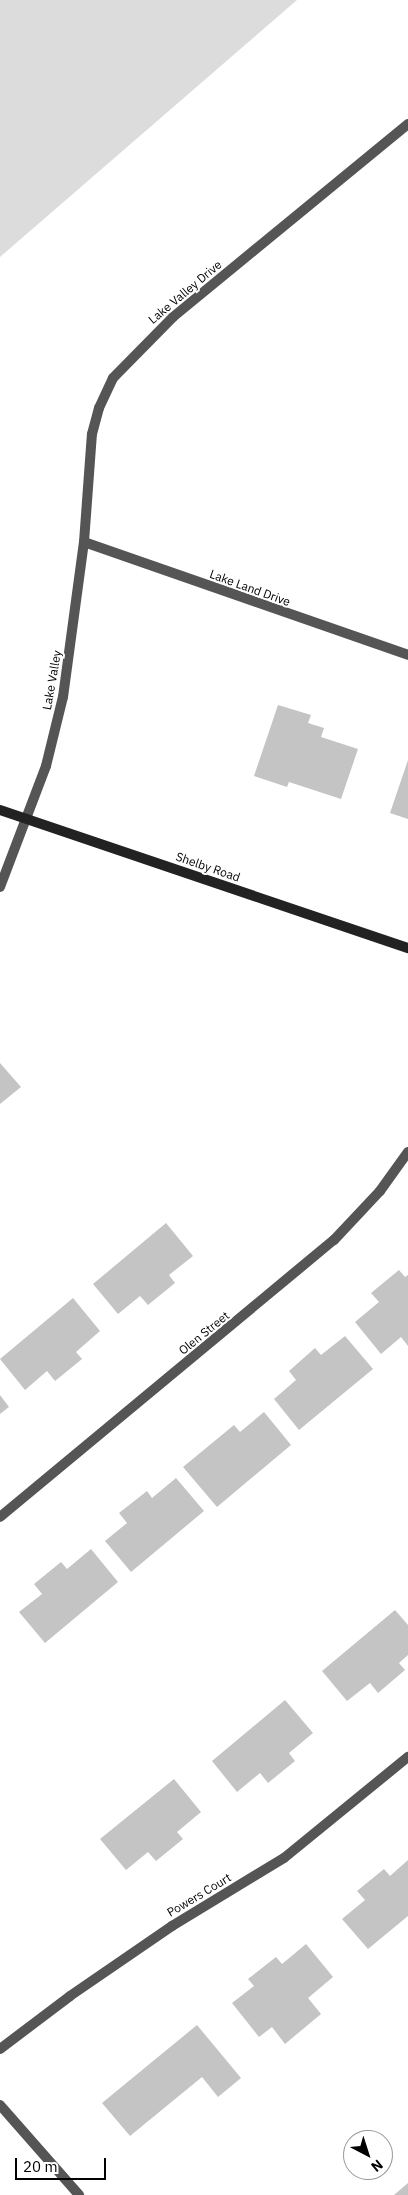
<!DOCTYPE html>
<html>
<head>
<meta charset="utf-8">
<style>
	body { margin:0 }
	#map { position:relative; width:408px; height:2195px; overflow:hidden; background:#fff; font-family:"IBM Plex Sans",sans-serif }
	div>[style] { position:absolute }
	.green>* { inset:0; background:#dcdcdc }
	.building>* { inset:0; background:#c4c4c4 }
	.street>* { height:10px; margin:-5px; padding:0 5px; transform-origin:5px; border-radius:5px; background:#555 }
	.secondary>* { height:10px; margin:-5px; padding:0 5px; transform-origin:5px; border-radius:5px; background:#222 }
	span { translate:-50% -50%; white-space:nowrap; text-align:center; line-height:1.15; -webkit-text-stroke:4px #fff; paint-order:stroke }
	.street-label { font-size:12px; color:#000 }
	.north { position:absolute; left:343px; top:2130px; width:50px; height:50px; box-sizing:border-box; background:#fff; border:1px solid #999; border-radius:50%; rotate:140deg; font-size:14px; font-weight:700; line-height:20px; text-align:center; color:#000 }
	.north::after { content:''; display:block; margin:auto; width:18px; height:22px; background:#000; clip-path:polygon(50% 0,100% 100%,50% 72%,0 100%) }
	.scale { position:absolute; left:15px; top:2158px; width:91px; height:22px; box-sizing:border-box; border:2px solid #000; border-top:0; padding-left:6px; font-size:15px; line-height:18px; white-space:nowrap; color:#000; -webkit-text-stroke:4px #fff; paint-order:stroke }
</style>
</head>
<body>
<div id="map">
	<div class="green">
		<div style="clip-path:polygon(0 0,297px 0,0 257px)"></div>
	</div>
	<div class="building">
		<div style="clip-path:polygon(278px 705px,311px 715px,308px 723px,324px 728px,321px 737px,358px 749px,341px 799px,289px 782px,287px 787px,254px 776px)"></div>
		<div style="clip-path:polygon(408px 760px,408px 819px,390px 813px)"></div>
		<div style="clip-path:polygon(0 1063px,21px 1087px,0 1104px)"></div>
		<div style="clip-path:polygon(166px 1223px,193px 1256px,169px 1275px,175px 1283px,148px 1305px,140px 1296px,118px 1314px,93px 1284px)"></div>
		<div style="clip-path:polygon(399px 1270px,405px 1277px,408px 1275px,408px 1346px,401px 1337px,381px 1354px,355px 1322px,379px 1302px,371px 1293px)"></div>
		<div style="clip-path:polygon(73px 1298px,100px 1331px,76px 1352px,82px 1359px,55px 1381px,47px 1371px,25px 1390px,0 1359px)"></div>
		<div style="clip-path:polygon(345px 1336px,373px 1369px,299px 1430px,274px 1399px,296px 1380px,289px 1371px,315px 1348px,321px 1355px)"></div>
		<div style="clip-path:polygon(0 1395px,9px 1407px,0 1414px)"></div>
		<div style="clip-path:polygon(264px 1412px,291px 1445px,217px 1507px,183px 1467px,234px 1425px,240px 1432px)"></div>
		<div style="clip-path:polygon(176px 1478px,204px 1511px,131px 1572px,105px 1541px,127px 1523px,119px 1513px,147px 1491px,152px 1498px)"></div>
		<div style="clip-path:polygon(91px 1549px,118px 1582px,45px 1643px,19px 1612px,42px 1594px,34px 1584px,61px 1562px,67px 1569px)"></div>
		<div style="clip-path:polygon(395px 1610px,408px 1625px,408px 1655px,399px 1663px,405px 1670px,378px 1693px,370px 1683px,347px 1701px,322px 1671px)"></div>
		<div style="clip-path:polygon(285px 1700px,313px 1733px,289px 1753px,295px 1761px,268px 1783px,260px 1773px,237px 1792px,212px 1761px)"></div>
		<div style="clip-path:polygon(174px 1779px,201px 1812px,177px 1832px,183px 1839px,156px 1861px,148px 1852px,126px 1870px,100px 1839px)"></div>
		<div style="clip-path:polygon(408px 1860px,408px 1916px,368px 1949px,342px 1919px,365px 1900px,357px 1891px,384px 1869px,390px 1876px)"></div>
		<div style="clip-path:polygon(306px 1944px,333px 1977px,308px 1998px,321px 2014px,285px 2044px,272px 2027px,259px 2037px,232px 2003px,254px 1986px,248px 1979px,276px 1957px,282px 1964px)"></div>
		<div style="clip-path:polygon(197px 2025px,241px 2078px,218px 2097px,202px 2077px,130px 2136px,102px 2103px)"></div>
		<div style="clip-path:polygon(408px 2183px,408px 2195px,394px 2195px)"></div>
	</div>
	<div class="street">
		<div style="left:84px;top:542px;width:343px;rotate:19.2deg"></div>
		<div style="left:0;top:887px;width:129px;rotate:-69.2deg"></div>
		<div style="left:46px;top:766px;width:71px;rotate:-76.2deg"></div>
		<div style="left:63px;top:697px;width:156px;rotate:-82.3deg"></div>
		<div style="left:84px;top:542px;width:108px;rotate:-85.8deg"></div>
		<div style="left:92px;top:434px;width:27px;rotate:-75deg"></div>
		<div style="left:99px;top:408px;width:33px;rotate:-65deg"></div>
		<div style="left:113px;top:378px;width:86px;rotate:-45.5deg"></div>
		<div style="left:173px;top:317px;width:304px;rotate:-39.4deg"></div>
		<div style="left:0;top:1517px;width:434px;rotate:-39.7deg"></div>
		<div style="left:334px;top:1240px;width:67px;rotate:-46.8deg"></div>
		<div style="left:380px;top:1191px;width:48px;rotate:-54.3deg"></div>
		<div style="left:0;top:2049px;width:88px;rotate:-37.1deg"></div>
		<div style="left:70px;top:1996px;width:124px;rotate:-34.5deg"></div>
		<div style="left:172px;top:1926px;width:131px;rotate:-31.3deg"></div>
		<div style="left:284px;top:1858px;width:160px;rotate:-39.2deg"></div>
		<div style="left:0;top:2105px;width:120px;rotate:48.7deg"></div>
	</div>
	<div class="secondary">
		<div style="left:0;top:810px;width:431px;rotate:18.7deg"></div>
	</div>
	<div class="street-label">
		<span style="left:185px;top:292px;rotate:-40deg">Lake Valley Drive</span>
		<span style="left:250px;top:588px;rotate:20deg">Lake Land Drive</span>
		<span style="left:52px;top:680px;rotate:-80deg">Lake Valley</span>
		<span style="left:208px;top:867px;rotate:19deg">Shelby Road</span>
		<span style="left:204px;top:1333px;rotate:-39deg">Olen Street</span>
		<span style="left:199px;top:1895px;rotate:-31deg">Powers Court</span>
	</div>
	<div class="north">N</div>
	<div class="scale">20 m</div>
</div>
</body>
</html>
